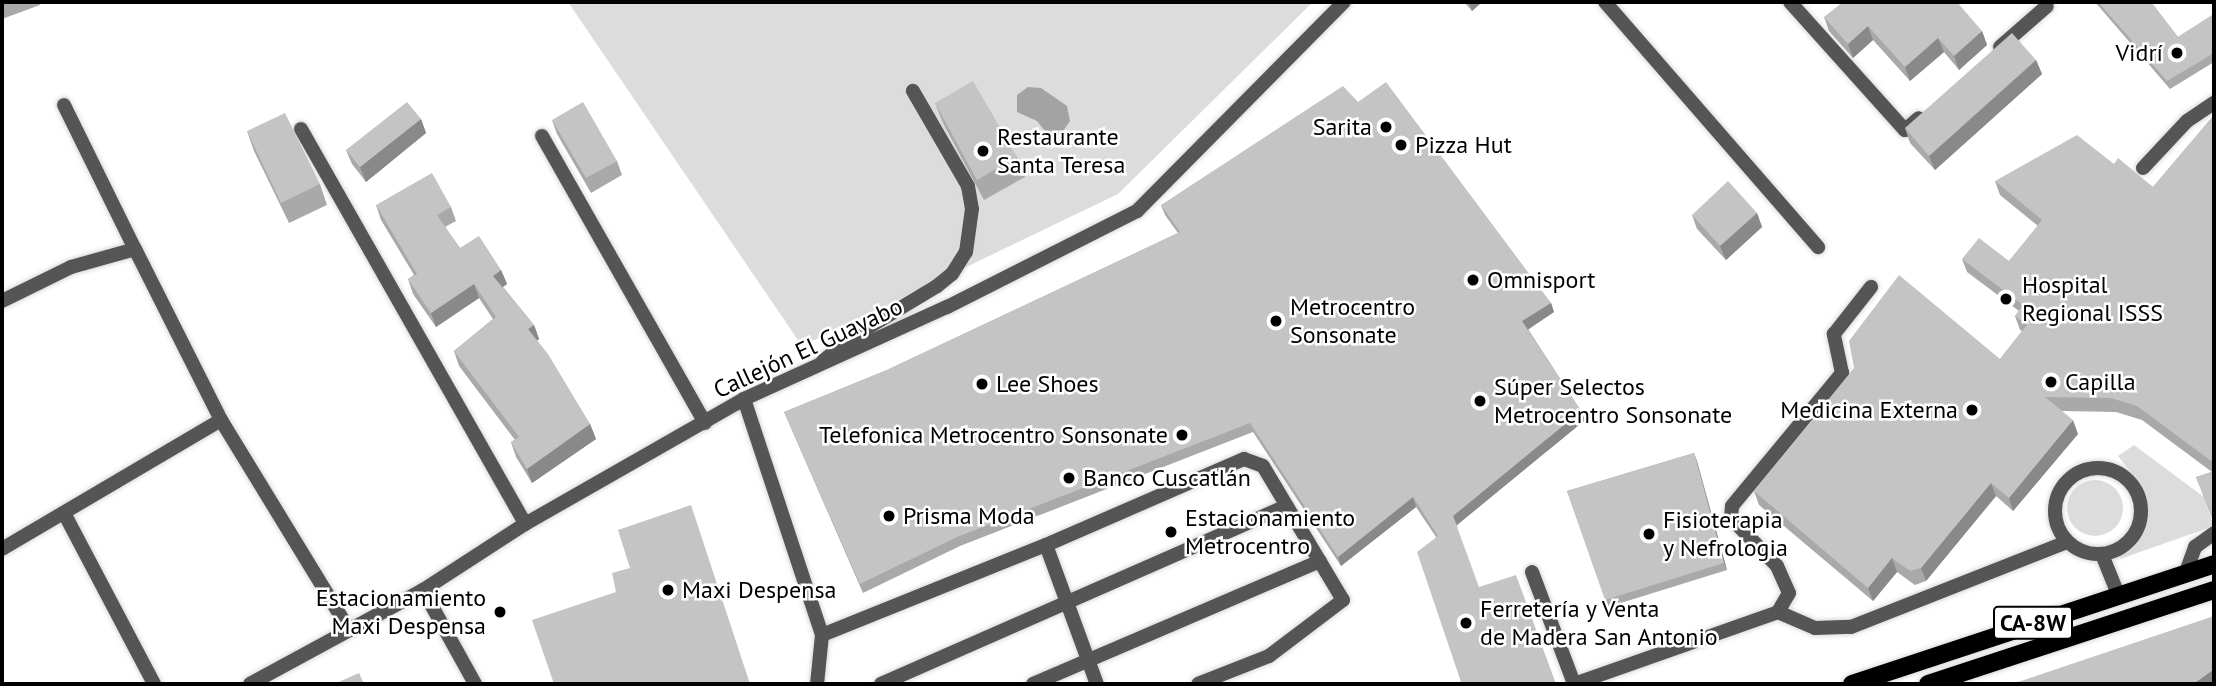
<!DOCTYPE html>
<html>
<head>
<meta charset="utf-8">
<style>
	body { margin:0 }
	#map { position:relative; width:2216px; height:686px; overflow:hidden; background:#fff; font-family:"PT Sans",sans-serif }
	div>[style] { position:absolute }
	.green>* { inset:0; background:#dcdcdc }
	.round { border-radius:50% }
	.water>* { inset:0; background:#a3a3a3 }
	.roads { filter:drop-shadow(0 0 2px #dbdbdb) drop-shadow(0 0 2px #dbdbdb) }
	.lane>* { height:14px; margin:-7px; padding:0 7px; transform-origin:7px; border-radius:7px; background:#555 }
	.lane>.ring { margin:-7px; padding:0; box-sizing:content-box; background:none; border:14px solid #555; border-radius:50% }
	.street>* { height:14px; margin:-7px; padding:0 7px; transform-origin:7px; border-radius:7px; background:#555 }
	.primary>* { height:18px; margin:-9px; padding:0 9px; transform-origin:9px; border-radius:9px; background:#000 }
	.wall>* { inset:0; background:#a9a9a9 }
	.shaded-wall>* { inset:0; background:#898989 }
	.building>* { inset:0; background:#c4c4c4 }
	.dots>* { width:19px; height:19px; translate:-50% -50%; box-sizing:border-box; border:4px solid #fff; border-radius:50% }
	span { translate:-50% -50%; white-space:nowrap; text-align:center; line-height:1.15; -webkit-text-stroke:5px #fff; paint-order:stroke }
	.shield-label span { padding:2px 5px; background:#fff; border:2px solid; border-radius:5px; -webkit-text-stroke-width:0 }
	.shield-label { font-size:23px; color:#000; font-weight:700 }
	.poi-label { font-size:24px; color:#000 }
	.right { translate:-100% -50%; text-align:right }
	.left { translate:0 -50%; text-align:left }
	.street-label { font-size:24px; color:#000 }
	.frame { position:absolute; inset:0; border:4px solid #000; pointer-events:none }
</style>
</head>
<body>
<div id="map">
	<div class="green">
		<div style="clip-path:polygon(568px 2px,1313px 2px,1118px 194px,802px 346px)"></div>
		<div style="clip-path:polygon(2134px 445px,2204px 497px,2214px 526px,2120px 559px,2120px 552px,2136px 541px,2146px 515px,2141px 486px,2118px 456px)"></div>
		<div class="round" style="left:2067px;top:480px;width:56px;height:56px"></div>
	</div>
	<div class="water">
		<div style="clip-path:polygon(1028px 87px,1041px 88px,1067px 106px,1070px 121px,1061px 134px,1049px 136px,1037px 121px,1017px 112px,1017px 95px)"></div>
	</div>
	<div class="roads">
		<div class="lane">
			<div style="left:2143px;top:168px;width:64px;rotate:-46.9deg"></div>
			<div style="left:2187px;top:121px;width:32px;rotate:-34deg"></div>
			<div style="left:823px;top:361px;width:40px;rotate:-39deg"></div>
			<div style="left:854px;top:336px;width:97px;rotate:-31.1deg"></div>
			<div style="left:937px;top:286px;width:19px;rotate:-39deg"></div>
			<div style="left:952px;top:274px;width:26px;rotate:-58deg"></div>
			<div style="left:966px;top:252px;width:43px;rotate:-82.1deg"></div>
			<div style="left:972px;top:209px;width:23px;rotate:-100deg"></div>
			<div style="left:968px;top:186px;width:110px;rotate:-120.1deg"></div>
			<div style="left:744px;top:399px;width:249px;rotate:71.7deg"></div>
			<div style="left:822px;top:635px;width:49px;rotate:95.8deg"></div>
			<div class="ring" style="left:2055px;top:468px;width:72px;height:72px"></div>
			<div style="left:1046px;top:545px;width:148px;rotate:69.9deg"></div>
			<div style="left:2103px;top:557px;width:40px;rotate:68deg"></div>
			<div style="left:1532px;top:572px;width:120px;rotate:69.4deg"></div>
			<div style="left:1574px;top:684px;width:216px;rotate:-19.4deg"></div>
			<div style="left:1778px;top:612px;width:40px;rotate:23.4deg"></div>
			<div style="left:1815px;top:628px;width:36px;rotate:-2deg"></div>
			<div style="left:1851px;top:627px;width:232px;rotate:-21.5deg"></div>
			<div style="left:423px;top:590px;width:107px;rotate:61deg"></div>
			<div style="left:1778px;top:612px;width:22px;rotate:-60deg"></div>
			<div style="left:1789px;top:593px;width:30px;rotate:-114deg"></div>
			<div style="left:1777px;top:566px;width:66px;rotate:-133.8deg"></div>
			<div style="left:1731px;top:518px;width:12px;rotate:-85deg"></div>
			<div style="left:1732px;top:506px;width:173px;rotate:-50.4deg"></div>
			<div style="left:1842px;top:373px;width:40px;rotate:-102deg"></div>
			<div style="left:1834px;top:334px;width:60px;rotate:-51.8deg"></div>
			<div style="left:822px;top:635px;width:241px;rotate:-21.9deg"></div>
			<div style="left:1046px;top:545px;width:216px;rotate:-23.5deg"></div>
			<div style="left:1244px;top:459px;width:20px;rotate:20deg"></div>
			<div style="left:1263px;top:466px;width:156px;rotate:59.2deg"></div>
			<div style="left:1343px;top:600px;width:93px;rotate:142.9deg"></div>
			<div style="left:1269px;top:656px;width:76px;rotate:158.5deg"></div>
			<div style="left:881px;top:684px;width:443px;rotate:-23.7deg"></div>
			<div style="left:1033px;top:684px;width:312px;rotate:-23.2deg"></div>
		</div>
		<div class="street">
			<div style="left:1605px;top:2px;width:325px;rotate:49deg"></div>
			<div style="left:1790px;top:2px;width:172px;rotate:48.1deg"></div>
			<div style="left:1905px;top:130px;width:18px;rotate:-41deg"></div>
			<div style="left:2000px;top:47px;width:62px;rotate:-41.1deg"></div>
			<div style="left:64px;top:105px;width:161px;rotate:63.8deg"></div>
			<div style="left:301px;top:129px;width:454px;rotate:60.4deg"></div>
			<div style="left:542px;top:136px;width:330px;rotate:60.4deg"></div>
			<div style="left:2px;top:301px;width:77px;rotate:-26.2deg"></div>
			<div style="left:71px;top:267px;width:66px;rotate:-15.7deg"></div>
			<div style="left:135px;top:249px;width:191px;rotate:63.3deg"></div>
			<div style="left:221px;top:420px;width:246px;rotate:58.6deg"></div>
			<div style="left:64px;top:513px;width:193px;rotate:62.2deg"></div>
			<div style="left:2px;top:549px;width:254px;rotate:-30.5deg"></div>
			<div style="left:2186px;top:572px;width:27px;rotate:-70deg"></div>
			<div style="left:2195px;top:547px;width:24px;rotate:-36deg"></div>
			<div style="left:250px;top:684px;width:197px;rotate:-28.5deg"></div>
			<div style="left:423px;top:590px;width:121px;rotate:-32.9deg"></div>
			<div style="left:525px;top:524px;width:252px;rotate:-29.7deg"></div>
			<div style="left:744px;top:399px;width:223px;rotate:-24.4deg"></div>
			<div style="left:947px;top:307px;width:213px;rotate:-26.8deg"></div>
			<div style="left:1137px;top:211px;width:294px;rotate:-45.3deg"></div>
		</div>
		<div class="primary">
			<div style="left:1852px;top:684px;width:381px;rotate:-18.3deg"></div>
			<div style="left:1928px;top:684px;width:301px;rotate:-18.2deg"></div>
		</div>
	</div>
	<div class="wall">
		<div style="clip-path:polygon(2px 2px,39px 2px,40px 5px,2px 19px)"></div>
		<div style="clip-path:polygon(1464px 2px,1482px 2px,1472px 11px)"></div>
		<div style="clip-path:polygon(2095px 2px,2151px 2px,2178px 37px,2214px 14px,2214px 62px,2170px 89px)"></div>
		<div style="clip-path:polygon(1824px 17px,1982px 31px,1987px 45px,1959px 70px,1944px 52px,1910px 81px,1873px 40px,1853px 58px,1829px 31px)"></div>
		<div style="clip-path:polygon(2036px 60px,2042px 74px,1935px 170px,1910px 143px,1905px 128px)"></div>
		<div style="clip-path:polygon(1358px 102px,1551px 303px,1554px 312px,1528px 329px,1581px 411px,1585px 420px,1457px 525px,1461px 682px,1436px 537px,1416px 507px,1341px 566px,1253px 432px,960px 546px,863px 593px,784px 412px,887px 370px,1178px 233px,1165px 215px,1161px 205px)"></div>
		<div style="clip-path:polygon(935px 103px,1017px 157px,1025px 177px,984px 200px,943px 123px)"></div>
		<div style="clip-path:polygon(2214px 115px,2214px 523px,2196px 477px,2212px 472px,2142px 420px,2116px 412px,2062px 411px,2078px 434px,2013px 511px,1996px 496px,1926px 581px,1915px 585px,1897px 572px,1873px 601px,1759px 505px,1754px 491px,2000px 359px,2022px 331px,2020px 330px,2015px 316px,2019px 311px,1967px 272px,1962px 259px,2009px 261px,2038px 226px,2000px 195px,1995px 181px,2114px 164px,2153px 187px)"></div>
		<div style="clip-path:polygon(421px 119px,426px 133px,366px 182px,352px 164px,346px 150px)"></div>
		<div style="clip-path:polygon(552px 120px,617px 161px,622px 175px,591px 193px,557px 134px)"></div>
		<div style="clip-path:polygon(247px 131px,320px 184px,327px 205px,289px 223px,254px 151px)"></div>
		<div style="clip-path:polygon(376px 205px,451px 207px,456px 221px,445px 227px,460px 248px,501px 270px,507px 284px,503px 287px,534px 325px,539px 339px,537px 340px,590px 424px,596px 439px,532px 483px,516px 457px,511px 442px,515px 440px,459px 366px,454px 351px,493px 319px,479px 298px,436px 327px,413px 294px,408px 279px,414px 275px,381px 220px)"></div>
		<div style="clip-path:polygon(1757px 213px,1762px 227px,1726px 260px,1697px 229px,1692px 215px)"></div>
		<div style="clip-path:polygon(1694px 453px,1727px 570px,1608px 607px,1567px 491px)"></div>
	</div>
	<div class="shaded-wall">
		<div style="clip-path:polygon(1469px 2px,1482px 2px,1472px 11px)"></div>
		<div style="clip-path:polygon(1868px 26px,1873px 40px,1853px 58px,1848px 44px)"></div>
		<div style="clip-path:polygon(1982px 31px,1987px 45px,1959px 70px,1954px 56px)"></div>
		<div style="clip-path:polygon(1938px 38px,1944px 52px,1910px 81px,1905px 67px)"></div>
		<div style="clip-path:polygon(2036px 60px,2042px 74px,1935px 170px,1929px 156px)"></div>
		<div style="clip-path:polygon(421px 119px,426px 133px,366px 182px,360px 167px)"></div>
		<div style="clip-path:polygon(1757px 213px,1762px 227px,1726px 260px,1720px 246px)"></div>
		<div style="clip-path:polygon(501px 270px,507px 284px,498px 290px,493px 276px)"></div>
		<div style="clip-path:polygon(474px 284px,479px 298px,436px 327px,431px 313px)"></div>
		<div style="clip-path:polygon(1551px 303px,1554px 312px,1526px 331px,1522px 321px)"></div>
		<div style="clip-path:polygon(534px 325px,539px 339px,533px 344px,528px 329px)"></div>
		<div style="clip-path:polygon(1581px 411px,1585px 420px,1457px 525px,1453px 516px)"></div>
		<div style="clip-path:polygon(2073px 420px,2078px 434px,2013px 511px,2009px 498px)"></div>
		<div style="clip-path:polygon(590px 424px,596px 439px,532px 483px,527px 469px)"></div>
		<div style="clip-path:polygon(1694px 453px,1697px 461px,1727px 570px,1724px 563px)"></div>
		<div style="clip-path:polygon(1991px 483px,1996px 496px,1926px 581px,1921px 568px)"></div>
		<div style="clip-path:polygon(1413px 497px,1416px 507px,1341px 566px,1338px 557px)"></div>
		<div style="clip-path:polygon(1892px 558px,1897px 572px,1873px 601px,1868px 588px)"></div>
		<div style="clip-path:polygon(2214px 669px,2214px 684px,2193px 684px)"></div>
	</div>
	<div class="building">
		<div style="clip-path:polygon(1843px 2px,1957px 2px,1982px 31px,1954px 56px,1938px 38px,1905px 67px,1868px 26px,1848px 44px,1824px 17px)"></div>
		<div style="clip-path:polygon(2098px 2px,2151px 2px,2178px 37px,2214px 14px,2214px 53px,2167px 81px)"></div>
		<div style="clip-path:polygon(2012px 33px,2036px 60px,1929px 156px,1905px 128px)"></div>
		<div style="clip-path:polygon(973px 81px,1017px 157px,977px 180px,935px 103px)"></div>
		<div style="clip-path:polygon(1386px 82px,1551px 303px,1522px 321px,1581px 411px,1453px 516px,1479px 587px,1516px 575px,1556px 684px,1456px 684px,1461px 682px,1417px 552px,1438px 536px,1413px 497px,1338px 557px,1250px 423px,957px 537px,860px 584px,784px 412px,887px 370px,1180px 232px,1161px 205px,1343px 86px,1358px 102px)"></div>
		<div style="clip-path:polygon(407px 102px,421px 119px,360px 167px,346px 150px)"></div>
		<div style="clip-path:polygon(583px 102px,617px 161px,586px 178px,552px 120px)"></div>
		<div style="clip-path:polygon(285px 113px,320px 184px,281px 203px,247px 131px)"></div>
		<div style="clip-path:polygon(2214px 115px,2214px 463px,2137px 406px,2111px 398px,2045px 397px,2073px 420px,2009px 498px,1991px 483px,1921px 568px,1910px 571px,1892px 558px,1868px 588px,1754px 491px,1854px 368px,1849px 341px,1899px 275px,2000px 359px,2027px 325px,2015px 316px,2023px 305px,1962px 259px,1979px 238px,2009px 261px,2042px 220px,1995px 181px,2077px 135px,2114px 164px,2118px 158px,2153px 187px)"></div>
		<div style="clip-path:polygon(432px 173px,451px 207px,437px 215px,460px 248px,479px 236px,501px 270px,493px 276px,534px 325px,528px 329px,548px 354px,590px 424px,527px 469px,511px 442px,519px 437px,454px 351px,496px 317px,474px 284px,431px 313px,408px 279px,417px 274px,376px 205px)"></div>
		<div style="clip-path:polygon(1728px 181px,1757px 213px,1720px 246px,1692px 215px)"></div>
		<div style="clip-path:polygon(1694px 453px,1724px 563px,1605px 600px,1567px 491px)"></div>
		<div style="clip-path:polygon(2214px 471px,2214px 515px,2212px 516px,2196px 477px)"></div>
		<div style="clip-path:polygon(691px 505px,750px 684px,554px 684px,532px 620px,616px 592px,612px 573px,630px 568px,618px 530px)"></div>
		<div style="clip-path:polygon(2214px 616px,2214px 669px,2193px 684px,2007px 684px,2021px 681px)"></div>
		<div style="clip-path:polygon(359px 673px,364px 684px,334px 684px)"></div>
	</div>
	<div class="dots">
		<div style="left:2177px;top:53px;background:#000"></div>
		<div style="left:1386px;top:127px;background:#000"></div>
		<div style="left:1401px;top:145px;background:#000"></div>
		<div style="left:983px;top:151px;background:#000"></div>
		<div style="left:1473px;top:280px;background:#000"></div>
		<div style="left:2006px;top:299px;background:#000"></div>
		<div style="left:1276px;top:321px;background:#000"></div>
		<div style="left:2051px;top:382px;background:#000"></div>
		<div style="left:982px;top:384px;background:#000"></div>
		<div style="left:1480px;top:401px;background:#000"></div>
		<div style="left:1972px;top:410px;background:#000"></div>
		<div style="left:1182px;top:435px;background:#000"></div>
		<div style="left:1069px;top:478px;background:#000"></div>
		<div style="left:889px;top:516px;background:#000"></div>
		<div style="left:1171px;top:532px;background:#000"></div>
		<div style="left:1649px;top:534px;background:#000"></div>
		<div style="left:668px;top:590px;background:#000"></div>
		<div style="left:500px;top:612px;background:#000"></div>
		<div style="left:1466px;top:623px;background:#000"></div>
	</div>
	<div class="shield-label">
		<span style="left:2033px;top:623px">CA-8W</span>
	</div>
	<div class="poi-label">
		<span class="right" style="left:2163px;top:53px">Vidrí</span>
		<span class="right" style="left:1372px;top:127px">Sarita</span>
		<span class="left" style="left:997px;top:151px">Restaurante<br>Santa Teresa</span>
		<span class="left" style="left:1415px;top:145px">Pizza Hut</span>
		<span class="left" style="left:1487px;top:280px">Omnisport</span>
		<span class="left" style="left:2022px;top:299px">Hospital<br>Regional ISSS</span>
		<span class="left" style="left:1290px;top:321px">Metrocentro<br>Sonsonate</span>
		<span class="left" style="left:2065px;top:382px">Capilla</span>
		<span class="left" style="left:996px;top:384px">Lee Shoes</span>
		<span class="left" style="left:1494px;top:401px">Súper Selectos<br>Metrocentro Sonsonate</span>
		<span class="right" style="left:1958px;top:410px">Medicina Externa</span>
		<span class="right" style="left:1168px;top:435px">Telefonica Metrocentro Sonsonate</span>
		<span class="left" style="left:1083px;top:478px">Banco Cuscatlán</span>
		<span class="left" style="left:903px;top:516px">Prisma Moda</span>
		<span class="left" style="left:1185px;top:532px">Estacionamiento<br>Metrocentro</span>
		<span class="left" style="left:1663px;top:534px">Fisioterapia<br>y Nefrologia</span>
		<span class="left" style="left:682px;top:590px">Maxi Despensa</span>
		<span class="right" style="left:486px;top:612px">Estacionamiento<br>Maxi Despensa</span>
		<span class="left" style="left:1480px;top:623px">Ferretería y Venta<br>de Madera San Antonio</span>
	</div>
	<div class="street-label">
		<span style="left:808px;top:348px;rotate:-25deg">Callejón El Guayabo</span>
	</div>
	<div class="frame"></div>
</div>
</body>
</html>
